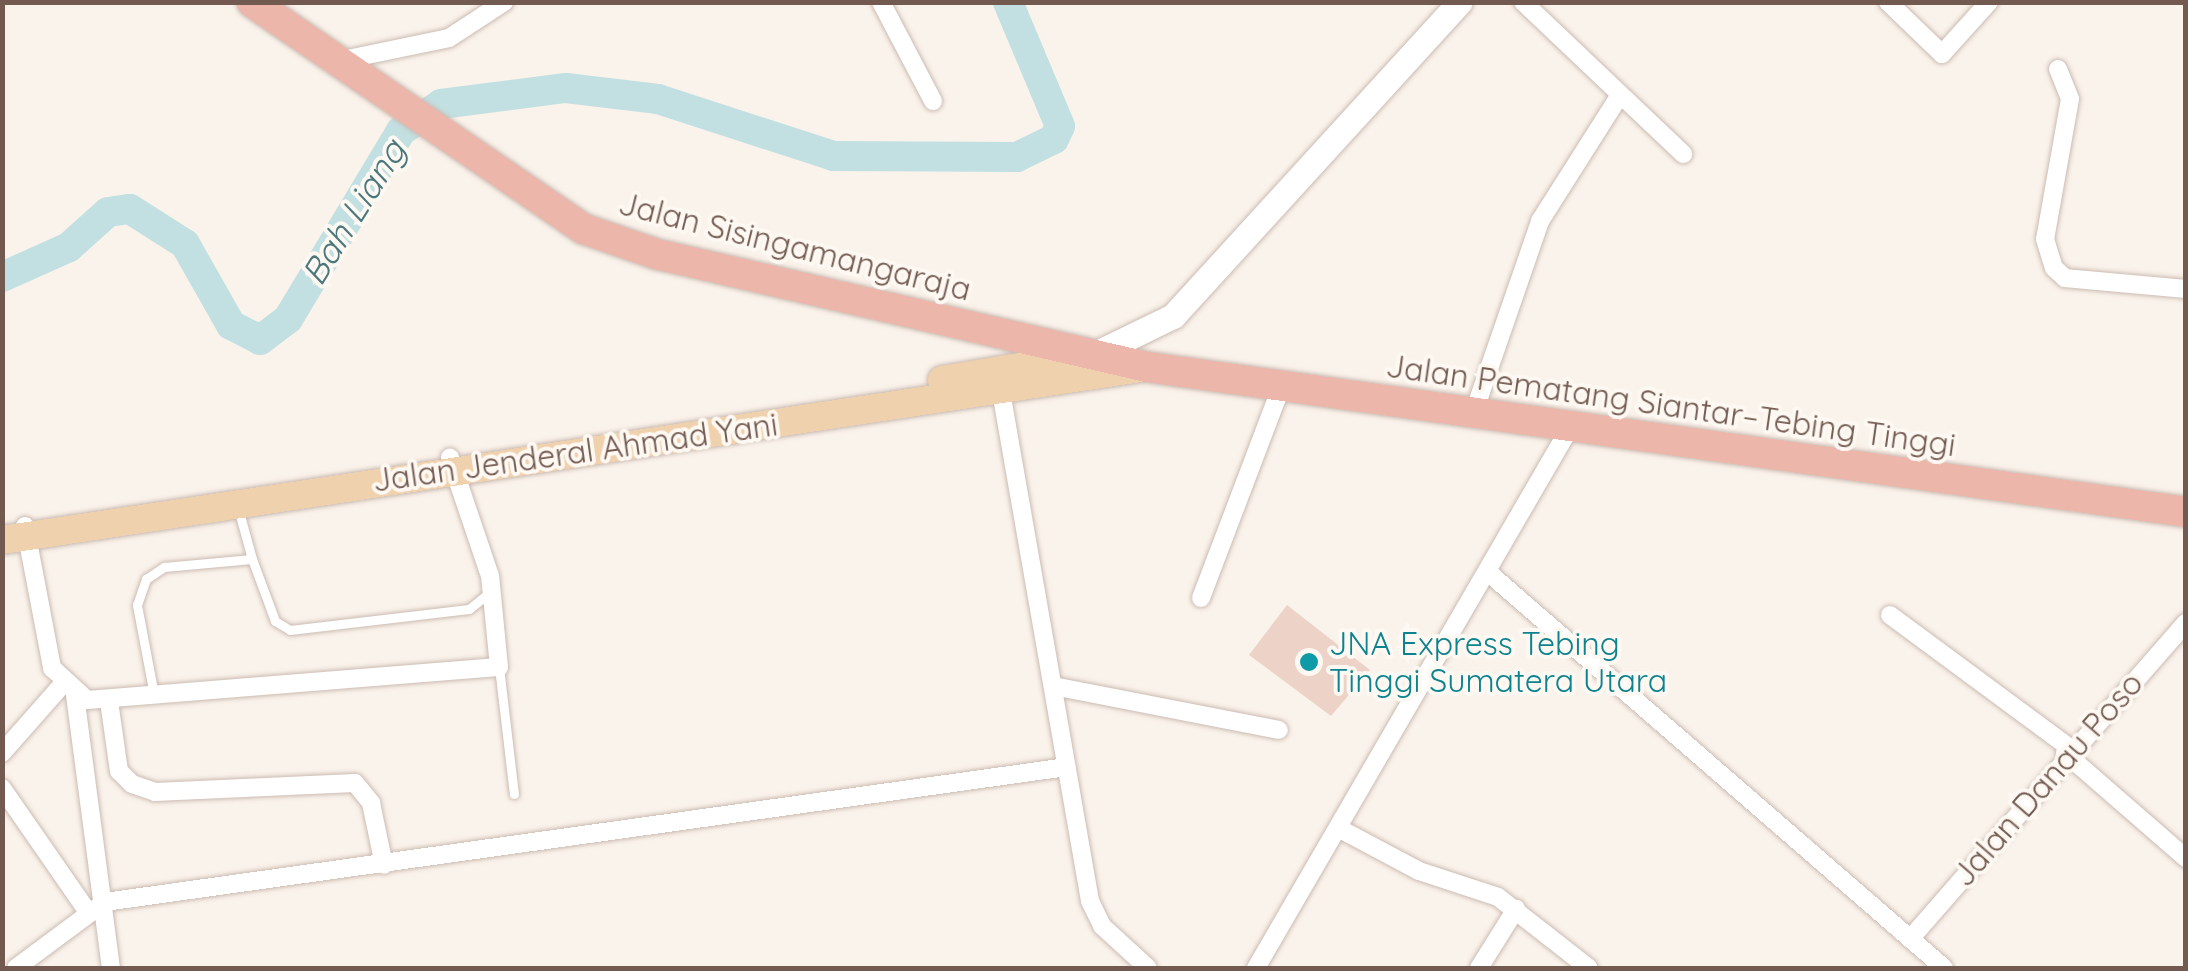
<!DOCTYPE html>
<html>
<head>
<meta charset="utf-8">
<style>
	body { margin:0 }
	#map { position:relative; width:2188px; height:971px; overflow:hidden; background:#faf3eb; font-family:Quicksand,sans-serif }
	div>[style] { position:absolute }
	.river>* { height:30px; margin:-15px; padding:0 15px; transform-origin:15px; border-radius:15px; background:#c2e0e2 }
	.building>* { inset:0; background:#ecd2c7 }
	.roads { filter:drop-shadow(0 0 2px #cbbbb2) drop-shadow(0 0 2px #cbbbb2) }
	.lane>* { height:9px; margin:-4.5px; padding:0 4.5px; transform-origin:4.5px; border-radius:4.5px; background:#fff }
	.street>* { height:18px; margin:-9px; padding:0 9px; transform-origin:9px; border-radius:9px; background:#fff }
	.secondary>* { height:25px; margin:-12.5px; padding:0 12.5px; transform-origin:12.5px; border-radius:12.5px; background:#fff }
	.primary>* { height:28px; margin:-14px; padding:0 14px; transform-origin:14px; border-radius:14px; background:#f0d1ad }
	.highway>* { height:30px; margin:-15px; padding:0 15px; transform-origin:15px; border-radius:15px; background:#ecb6ab }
	.dots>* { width:28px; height:28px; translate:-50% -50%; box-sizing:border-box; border:5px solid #fdf8f2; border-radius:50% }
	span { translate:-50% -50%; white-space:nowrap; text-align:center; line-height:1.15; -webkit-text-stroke:8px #fdf8f2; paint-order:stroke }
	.street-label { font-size:32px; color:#725a51 }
	.culture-label { font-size:32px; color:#0d838f }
	.left { translate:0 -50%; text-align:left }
	.water-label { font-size:35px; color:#4a777b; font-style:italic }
	.frame { position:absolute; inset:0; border:5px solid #725a51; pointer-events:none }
</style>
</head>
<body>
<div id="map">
	<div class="river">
		<div style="left:2px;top:277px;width:73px;rotate:-24.1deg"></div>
		<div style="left:69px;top:247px;width:52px;rotate:-41.9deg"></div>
		<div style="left:108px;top:212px;width:22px;rotate:-8deg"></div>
		<div style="left:130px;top:209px;width:65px;rotate:32.5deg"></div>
		<div style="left:185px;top:244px;width:93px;rotate:60.4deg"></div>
		<div style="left:231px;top:325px;width:33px;rotate:27deg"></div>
		<div style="left:260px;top:340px;width:35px;rotate:-37deg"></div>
		<div style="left:288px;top:319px;width:219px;rotate:-59deg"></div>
		<div style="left:401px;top:131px;width:48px;rotate:-34deg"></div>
		<div style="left:441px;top:104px;width:126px;rotate:-7.3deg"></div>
		<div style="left:566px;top:88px;width:93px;rotate:6.8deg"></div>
		<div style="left:658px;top:99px;width:184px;rotate:18deg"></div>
		<div style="left:833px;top:156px;width:184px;rotate:0.3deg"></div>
		<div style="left:1017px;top:157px;width:41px;rotate:-25.9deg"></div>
		<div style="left:1054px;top:139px;width:14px;rotate:-65deg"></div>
		<div style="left:1060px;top:126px;width:134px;rotate:-112.8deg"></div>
	</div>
	<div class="building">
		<div style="clip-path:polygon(1287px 605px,1370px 670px,1331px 716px,1249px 655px)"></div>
	</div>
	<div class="roads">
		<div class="lane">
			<div style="left:238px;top:508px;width:53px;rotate:74.6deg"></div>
			<div style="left:499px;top:667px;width:128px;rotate:83.3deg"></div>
			<div style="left:154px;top:695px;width:92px;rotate:-100.7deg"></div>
			<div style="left:137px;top:605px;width:28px;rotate:-71deg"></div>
			<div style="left:146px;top:579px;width:22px;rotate:-34deg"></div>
			<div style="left:164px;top:567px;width:88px;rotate:-5.2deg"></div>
			<div style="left:252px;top:559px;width:66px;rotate:69.6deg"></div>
			<div style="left:275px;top:621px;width:17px;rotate:31deg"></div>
			<div style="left:290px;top:630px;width:180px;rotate:-6.7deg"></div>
			<div style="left:469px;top:609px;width:22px;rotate:-39deg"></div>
		</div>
		<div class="street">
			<div style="left:881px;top:2px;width:112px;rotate:62.3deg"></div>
			<div style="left:1523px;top:2px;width:221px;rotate:43.5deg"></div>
			<div style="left:1888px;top:2px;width:75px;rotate:43.9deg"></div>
			<div style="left:1942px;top:54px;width:70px;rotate:-47.9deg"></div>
			<div style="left:338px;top:61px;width:113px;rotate:-11.7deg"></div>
			<div style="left:449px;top:38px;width:66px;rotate:-33.2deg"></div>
			<div style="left:2058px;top:69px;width:32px;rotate:68deg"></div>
			<div style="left:2070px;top:99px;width:142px;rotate:100.1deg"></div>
			<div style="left:2045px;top:239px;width:30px;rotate:73deg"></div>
			<div style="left:2054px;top:268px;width:15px;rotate:42deg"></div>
			<div style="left:2065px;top:278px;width:121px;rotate:5.2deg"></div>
			<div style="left:999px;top:380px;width:529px;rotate:80.09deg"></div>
			<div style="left:1090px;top:901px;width:28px;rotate:64deg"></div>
			<div style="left:1102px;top:926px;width:62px;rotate:42.4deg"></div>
			<div style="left:1474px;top:412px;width:202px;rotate:-70.9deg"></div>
			<div style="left:1540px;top:221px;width:149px;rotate:-57.6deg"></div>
			<div style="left:25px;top:526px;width:145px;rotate:79.2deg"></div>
			<div style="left:52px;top:668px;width:47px;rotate:42.4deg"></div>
			<div style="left:87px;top:700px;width:413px;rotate:-4.6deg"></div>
			<div style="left:499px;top:667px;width:91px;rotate:-95.6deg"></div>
			<div style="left:490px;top:576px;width:125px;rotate:-108.7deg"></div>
			<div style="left:1490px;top:574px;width:601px;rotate:40.95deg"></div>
			<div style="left:1201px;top:598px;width:228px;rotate:-69.2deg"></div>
			<div style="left:1890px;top:615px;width:224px;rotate:36.5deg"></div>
			<div style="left:1053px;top:686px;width:230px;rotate:11deg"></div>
			<div style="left:75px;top:695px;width:275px;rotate:82.5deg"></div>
			<div style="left:109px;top:701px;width:71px;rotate:81.9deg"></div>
			<div style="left:119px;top:771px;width:18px;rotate:45deg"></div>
			<div style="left:132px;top:784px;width:24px;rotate:19deg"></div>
			<div style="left:155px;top:792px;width:200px;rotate:-2.6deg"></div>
			<div style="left:355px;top:783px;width:26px;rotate:51deg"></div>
			<div style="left:371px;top:803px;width:63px;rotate:78.2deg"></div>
			<div style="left:2px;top:753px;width:91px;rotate:-48.6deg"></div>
			<div style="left:2065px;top:753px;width:160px;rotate:41deg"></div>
			<div style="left:2px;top:788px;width:151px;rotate:55.3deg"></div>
			<div style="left:1340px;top:829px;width:89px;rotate:28deg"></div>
			<div style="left:1419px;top:871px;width:83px;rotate:18.2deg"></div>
			<div style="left:1498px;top:897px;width:115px;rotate:38deg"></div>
			<div style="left:1910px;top:939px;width:420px;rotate:-48.9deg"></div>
			<div style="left:16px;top:968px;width:111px;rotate:-36.6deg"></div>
			<div style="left:105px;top:902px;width:971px;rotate:-7.99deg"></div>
			<div style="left:1256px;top:968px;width:627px;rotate:-59.84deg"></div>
			<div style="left:1479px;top:968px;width:70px;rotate:-57.9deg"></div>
		</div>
		<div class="secondary">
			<div style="left:1095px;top:354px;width:87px;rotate:-26deg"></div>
			<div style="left:1173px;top:316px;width:425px;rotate:-47.6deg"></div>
		</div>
		<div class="primary">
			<div style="left:942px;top:380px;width:152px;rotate:-9.5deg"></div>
			<div style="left:2px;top:540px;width:1152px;rotate:-8.59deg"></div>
		</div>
		<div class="highway">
			<div style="left:252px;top:2px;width:402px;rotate:34.4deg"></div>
			<div style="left:584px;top:229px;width:76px;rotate:19.1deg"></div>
			<div style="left:656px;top:254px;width:504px;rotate:12.96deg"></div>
			<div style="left:1147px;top:367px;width:1049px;rotate:7.94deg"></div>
		</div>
	</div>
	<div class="dots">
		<div style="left:1309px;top:662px;background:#0f9aa8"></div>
	</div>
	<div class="street-label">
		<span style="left:795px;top:246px;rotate:14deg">Jalan Sisingamangaraja</span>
		<span style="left:1671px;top:405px;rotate:8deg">Jalan Pematang Siantar–Tebing Tinggi</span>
		<span style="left:575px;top:452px;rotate:-8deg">Jalan Jenderal Ahmad Yani</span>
		<span style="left:2047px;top:779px;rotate:-49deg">Jalan Danau Poso</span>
	</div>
	<div class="culture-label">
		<span class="left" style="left:1329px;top:662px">JNA Express Tebing<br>Tinggi Sumatera Utara</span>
	</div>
	<div class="water-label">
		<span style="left:353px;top:212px;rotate:-58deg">Bah Liang</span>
	</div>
	<div class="frame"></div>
</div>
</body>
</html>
